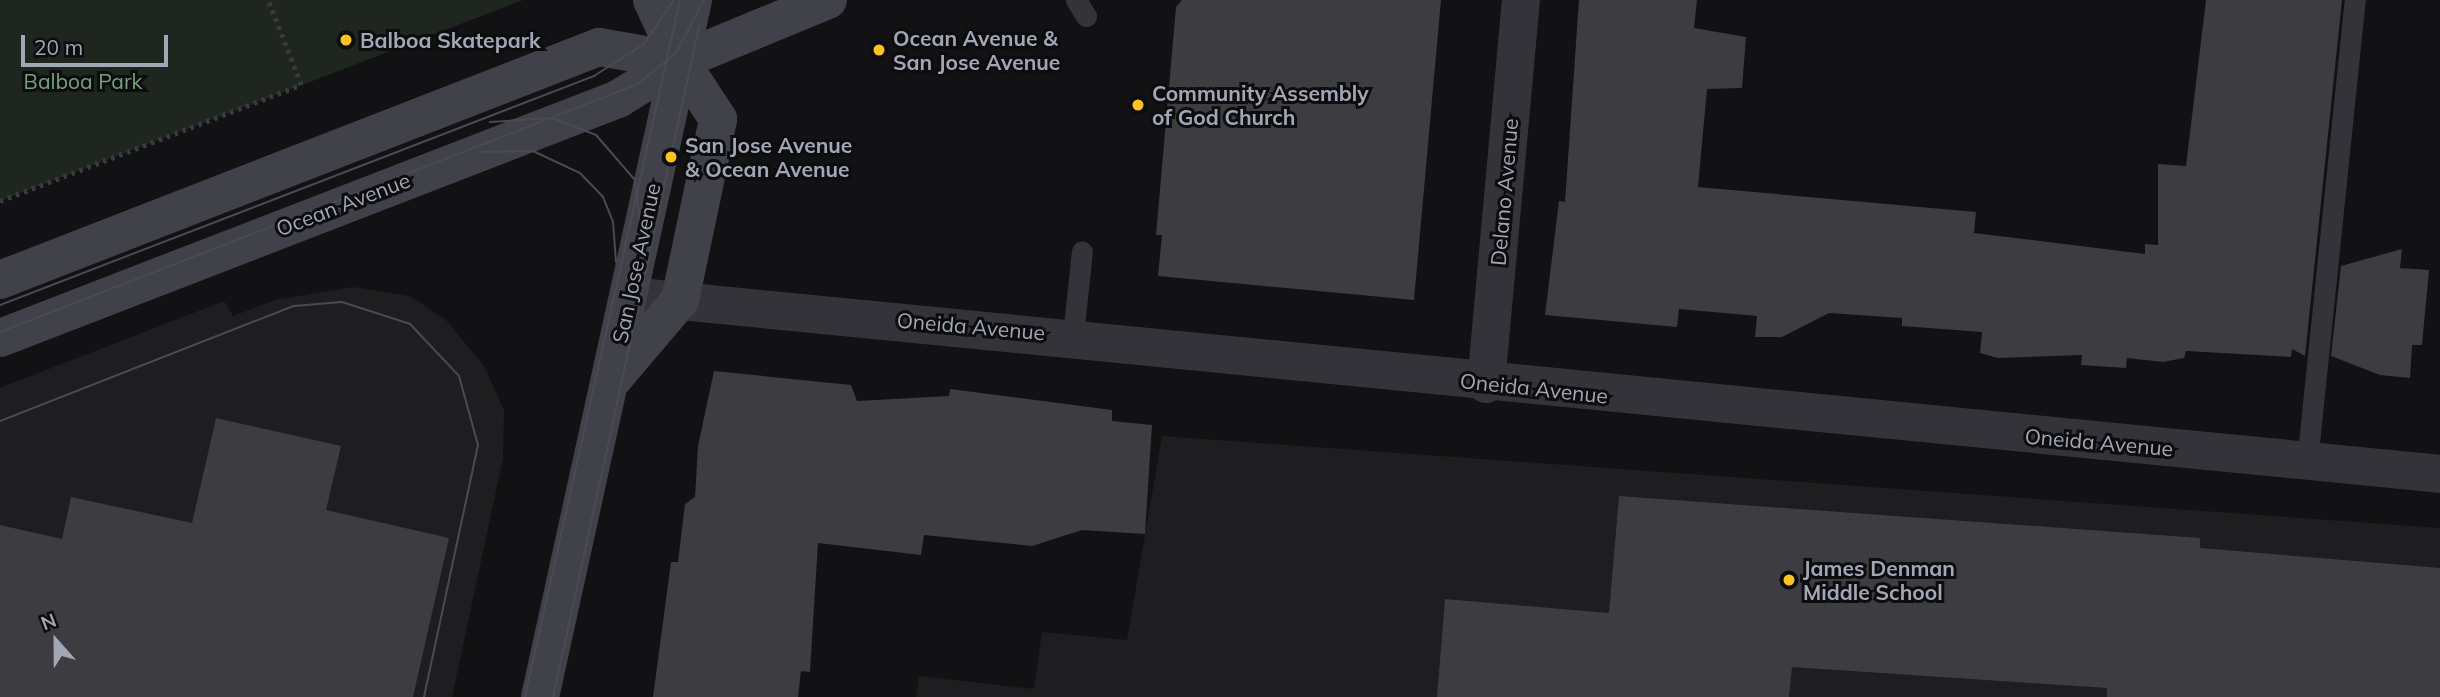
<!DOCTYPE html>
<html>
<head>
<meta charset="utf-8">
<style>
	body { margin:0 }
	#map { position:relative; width:2440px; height:697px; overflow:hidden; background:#121214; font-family:Mulish,sans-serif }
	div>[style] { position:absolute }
	.built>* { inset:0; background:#1e1e21 }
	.green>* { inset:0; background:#1e261f }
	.building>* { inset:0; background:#3c3c41 }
	.path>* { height:4.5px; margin-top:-2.25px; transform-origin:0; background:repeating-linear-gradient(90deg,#393a40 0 3.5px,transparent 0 8.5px) }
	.service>* { height:21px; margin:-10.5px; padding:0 10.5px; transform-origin:10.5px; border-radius:10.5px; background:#333339 }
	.minor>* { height:38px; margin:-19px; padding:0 19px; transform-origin:19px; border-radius:19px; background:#333339 }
	.secondary>* { height:38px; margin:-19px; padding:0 19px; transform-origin:19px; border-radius:19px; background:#414249 }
	.tram>* { height:2px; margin:-1px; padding:0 1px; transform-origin:1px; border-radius:1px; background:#4a4b52 }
	.dots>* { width:19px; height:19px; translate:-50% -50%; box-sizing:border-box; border:4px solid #0d0d0f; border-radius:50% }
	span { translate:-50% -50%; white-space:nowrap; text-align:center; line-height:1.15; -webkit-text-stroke:6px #0d0d0f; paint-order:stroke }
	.poi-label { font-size:21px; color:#a2a7b5; font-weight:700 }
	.left { translate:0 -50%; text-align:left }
	.park-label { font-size:21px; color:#78a17d }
	.street-label { font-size:21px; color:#a2a7b5 }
	.north { position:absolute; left:21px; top:606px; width:70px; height:70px; -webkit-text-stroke:5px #0d0d0f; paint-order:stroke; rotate:339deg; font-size:19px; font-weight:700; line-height:28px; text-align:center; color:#a2a7b5 }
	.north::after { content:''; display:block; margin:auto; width:24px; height:32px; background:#a2a7b5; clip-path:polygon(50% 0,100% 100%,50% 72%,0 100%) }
	.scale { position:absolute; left:21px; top:35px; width:147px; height:32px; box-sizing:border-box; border:4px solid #a2a7b5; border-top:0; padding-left:9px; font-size:21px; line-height:24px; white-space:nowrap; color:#a2a7b5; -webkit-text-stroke:5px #0d0d0f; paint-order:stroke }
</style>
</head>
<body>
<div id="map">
	<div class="built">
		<div style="clip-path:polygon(353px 287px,410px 296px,446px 320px,484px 366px,504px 410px,503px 458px,452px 697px,0 697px,0 388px,224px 301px,233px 316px,275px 300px)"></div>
		<div style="clip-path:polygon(1162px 436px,2440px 528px,2440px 697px,916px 697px,919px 676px,1034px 689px,1042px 632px,1127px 640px)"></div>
	</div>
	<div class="green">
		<div style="clip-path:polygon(0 0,523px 0,0 201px)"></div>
	</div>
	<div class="building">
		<div style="clip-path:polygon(1182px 0,1441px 0,1414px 300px,1158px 276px,1162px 235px,1156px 235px,1176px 7px)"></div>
		<div style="clip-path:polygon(1579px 0,1697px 0,1694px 28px,1746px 37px,1742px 88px,1707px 89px,1698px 187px,1976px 212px,1974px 233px,2145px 254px,2145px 244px,2158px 245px,2158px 164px,2186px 166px,2206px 0,2342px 0,2305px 356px,2292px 349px,2291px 357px,2186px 351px,2184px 358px,2163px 362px,2127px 358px,2126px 368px,2081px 365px,2082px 355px,1998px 358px,1980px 353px,1982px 332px,1902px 326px,1902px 318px,1829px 313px,1782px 337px,1755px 337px,1757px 316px,1679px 309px,1677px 327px,1545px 315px,1559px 201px,1565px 202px)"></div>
		<div style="clip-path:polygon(2402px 249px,2400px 268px,2429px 270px,2422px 345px,2412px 345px,2410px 378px,2380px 375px,2331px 356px,2341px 266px)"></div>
		<div style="clip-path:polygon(714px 371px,851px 385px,857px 401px,949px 396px,950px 389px,1112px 410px,1112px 421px,1152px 425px,1145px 534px,1082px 530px,1032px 546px,924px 535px,921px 555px,818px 543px,810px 672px,801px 671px,798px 697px,653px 697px,671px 562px,678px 562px,685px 504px,695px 497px,698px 446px)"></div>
		<div style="clip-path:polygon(216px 418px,341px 446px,326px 510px,449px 538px,413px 697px,0 697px,0 525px,62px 539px,71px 497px,192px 523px)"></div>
		<div style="clip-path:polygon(1619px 496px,2200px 538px,2200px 548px,2440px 568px,2440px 697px,2107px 697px,2107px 688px,1792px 667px,1789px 697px,1437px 697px,1445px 599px,1609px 613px)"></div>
	</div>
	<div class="path">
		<div style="left:0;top:201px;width:323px;rotate:-21.1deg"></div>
		<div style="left:301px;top:85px;width:91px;rotate:-111.2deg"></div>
	</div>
	<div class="service">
		<div style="left:1076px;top:0;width:19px;rotate:58deg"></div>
		<div style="left:1073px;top:335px;width:84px;rotate:-83.9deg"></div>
		<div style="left:2307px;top:462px;width:464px;rotate:-84.1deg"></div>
	</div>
	<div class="minor">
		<div style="left:629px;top:296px;width:1820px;rotate:5.61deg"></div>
		<div style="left:1486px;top:384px;width:386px;rotate:-84.8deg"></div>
	</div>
	<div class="secondary">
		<div style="left:0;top:280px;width:643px;rotate:-21.26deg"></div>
		<div style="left:599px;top:47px;width:82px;rotate:9.8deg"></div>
		<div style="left:0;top:338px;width:663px;rotate:-21.14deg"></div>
		<div style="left:618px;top:99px;width:73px;rotate:-31.5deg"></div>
		<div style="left:680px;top:61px;width:160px;rotate:-22.4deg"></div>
		<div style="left:613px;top:379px;width:104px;rotate:-49.7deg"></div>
		<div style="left:680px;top:300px;width:185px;rotate:-78.1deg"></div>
		<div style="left:718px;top:119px;width:69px;rotate:-123.2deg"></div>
		<div style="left:680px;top:61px;width:67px;rotate:-114.7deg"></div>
		<div style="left:540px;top:697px;width:714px;rotate:-77.62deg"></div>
	</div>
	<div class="tram">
		<div style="left:490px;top:122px;width:62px;rotate:-3.7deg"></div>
		<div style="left:552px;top:118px;width:47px;rotate:21.1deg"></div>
		<div style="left:596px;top:135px;width:60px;rotate:49.1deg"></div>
		<div style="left:635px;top:180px;width:80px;rotate:83.5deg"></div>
		<div style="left:479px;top:152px;width:54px;rotate:-1.1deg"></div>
		<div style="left:533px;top:151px;width:52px;rotate:25.1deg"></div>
		<div style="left:580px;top:173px;width:33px;rotate:46deg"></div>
		<div style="left:603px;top:197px;width:27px;rotate:68deg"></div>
		<div style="left:613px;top:222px;width:40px;rotate:85.7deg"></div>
		<div style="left:0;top:305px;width:637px;rotate:-21.08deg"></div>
		<div style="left:594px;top:76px;width:59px;rotate:-32.6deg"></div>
		<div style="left:644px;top:44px;width:53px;rotate:-55.7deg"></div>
		<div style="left:0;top:332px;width:685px;rotate:-21.24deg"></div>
		<div style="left:638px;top:84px;width:49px;rotate:-39.2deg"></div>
		<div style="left:676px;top:53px;width:60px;rotate:-62.2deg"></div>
		<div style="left:0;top:421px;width:316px;rotate:-21.4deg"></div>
		<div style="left:294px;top:306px;width:48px;rotate:-4.8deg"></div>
		<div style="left:342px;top:302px;width:71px;rotate:17.9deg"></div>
		<div style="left:410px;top:324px;width:71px;rotate:46.7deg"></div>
		<div style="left:459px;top:376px;width:72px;rotate:74.6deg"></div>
		<div style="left:478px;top:445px;width:258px;rotate:102.1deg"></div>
		<div style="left:525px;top:697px;width:714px;rotate:-77.46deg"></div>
		<div style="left:553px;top:697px;width:686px;rotate:-77.71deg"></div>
	</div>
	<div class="dots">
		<div style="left:346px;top:40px;background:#fcc222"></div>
		<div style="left:879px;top:50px;background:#fcc222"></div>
		<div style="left:1138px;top:105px;background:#fcc222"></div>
		<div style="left:671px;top:157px;background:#fcc222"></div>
		<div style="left:1789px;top:580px;background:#fcc222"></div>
	</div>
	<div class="poi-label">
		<span class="left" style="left:893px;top:50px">Ocean Avenue &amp;<br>San Jose Avenue</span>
		<span class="left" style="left:360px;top:40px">Balboa Skatepark</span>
		<span class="left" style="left:1152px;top:105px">Community Assembly<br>of God Church</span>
		<span class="left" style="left:685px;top:157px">San Jose Avenue<br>&amp; Ocean Avenue</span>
		<span class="left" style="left:1803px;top:580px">James Denman<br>Middle School</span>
	</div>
	<div class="park-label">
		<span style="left:83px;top:81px">Balboa Park</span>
	</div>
	<div class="street-label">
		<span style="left:1504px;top:192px;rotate:-85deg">Delano Avenue</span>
		<span style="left:343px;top:204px;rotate:-21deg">Ocean Avenue</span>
		<span style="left:636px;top:263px;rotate:-78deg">San Jose Avenue</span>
		<span style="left:971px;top:326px;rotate:5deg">Oneida Avenue</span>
		<span style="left:1534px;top:388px;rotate:6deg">Oneida Avenue</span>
		<span style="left:2099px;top:442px;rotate:5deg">Oneida Avenue</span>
	</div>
	<div class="north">N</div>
	<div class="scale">20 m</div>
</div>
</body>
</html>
